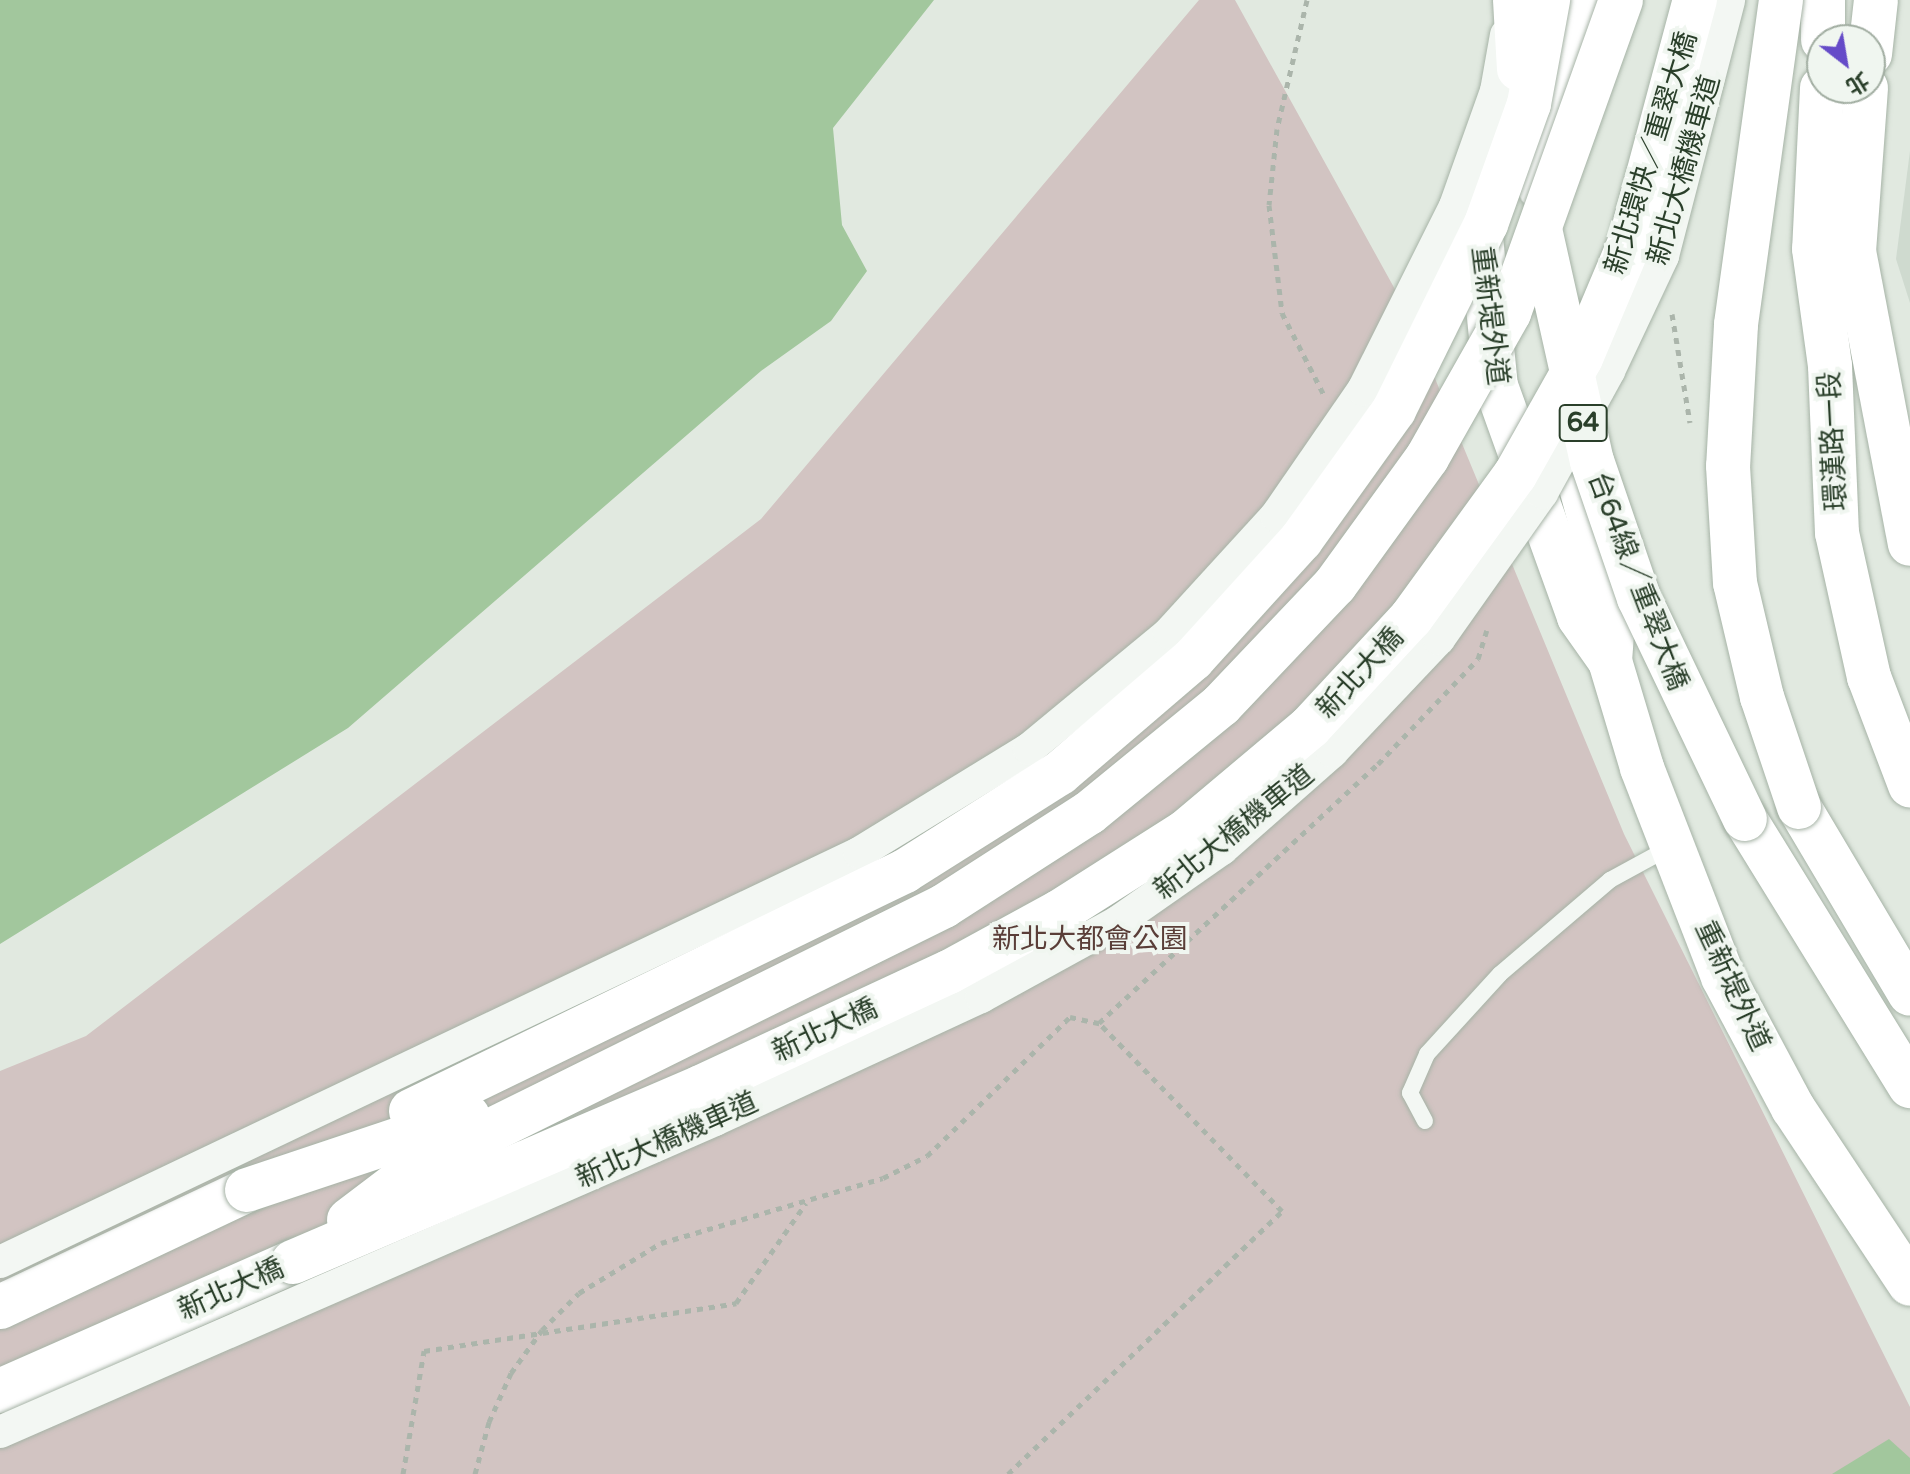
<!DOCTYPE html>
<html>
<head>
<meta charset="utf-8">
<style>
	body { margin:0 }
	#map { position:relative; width:1910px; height:1474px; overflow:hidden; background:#e1e9e0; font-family:"Varela Round","Noto Sans TC",sans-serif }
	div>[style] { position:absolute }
	.built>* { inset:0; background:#cfdacf }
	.green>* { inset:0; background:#d2c4c2 }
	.water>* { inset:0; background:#a2c79d }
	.path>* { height:5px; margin-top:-2.5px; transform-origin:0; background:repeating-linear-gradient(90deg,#abb5ab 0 6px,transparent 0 12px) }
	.roads { filter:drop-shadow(0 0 2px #a6b3a6) drop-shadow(0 0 2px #a6b3a6) }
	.lane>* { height:16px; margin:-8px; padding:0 8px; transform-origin:8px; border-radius:8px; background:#f3f7f3 }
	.secondary>* { height:44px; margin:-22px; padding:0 22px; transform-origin:22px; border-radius:22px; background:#fff }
	.highway>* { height:44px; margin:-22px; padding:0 22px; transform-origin:22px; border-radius:22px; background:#fff }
	.bridges { filter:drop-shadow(0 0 2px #a6b3a6) drop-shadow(0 0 2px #a6b3a6) }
	.street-bridge>* { height:32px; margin:-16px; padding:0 16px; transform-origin:16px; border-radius:16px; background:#f3f7f3 }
	.highway-bridge>* { height:44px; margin:-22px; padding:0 22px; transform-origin:22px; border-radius:22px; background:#fff }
	span { translate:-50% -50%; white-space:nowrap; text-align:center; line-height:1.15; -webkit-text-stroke:8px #f0f6f0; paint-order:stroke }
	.shield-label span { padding:2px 6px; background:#f0f6f0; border:2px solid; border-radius:6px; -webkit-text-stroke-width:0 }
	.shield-label { font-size:26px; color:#2a3f2a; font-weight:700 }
	.street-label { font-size:28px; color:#2a3f2a }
	.park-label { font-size:28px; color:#5a3e38 }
	.north { position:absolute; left:1806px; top:24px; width:80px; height:80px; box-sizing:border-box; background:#f0f6f0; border:2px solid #a1ada1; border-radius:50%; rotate:149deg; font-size:22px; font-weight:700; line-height:32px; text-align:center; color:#2a3f2a }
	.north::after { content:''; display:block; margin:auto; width:28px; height:36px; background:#654bc8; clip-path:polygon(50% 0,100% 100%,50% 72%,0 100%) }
</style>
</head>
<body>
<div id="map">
	<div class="built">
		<div style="clip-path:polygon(1910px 151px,1910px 303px,1896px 259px)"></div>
	</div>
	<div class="green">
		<div style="clip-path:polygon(1199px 0,1235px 0,1407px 311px,1624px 834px,1910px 1407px,1910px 1474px,0 1474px,0 1071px,86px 1036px,761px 519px)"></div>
	</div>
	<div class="water">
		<div style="clip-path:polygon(0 0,934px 0,833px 128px,842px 225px,867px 271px,831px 321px,761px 371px,348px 728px,0 944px)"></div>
		<div style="clip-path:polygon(1889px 1439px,1910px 1458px,1910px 1474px,1832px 1474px)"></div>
	</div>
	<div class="path">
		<div style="left:1307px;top:0;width:132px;rotate:103.1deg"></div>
		<div style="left:1277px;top:129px;width:76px;rotate:96deg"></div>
		<div style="left:1269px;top:205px;width:109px;rotate:83.1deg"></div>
		<div style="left:1282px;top:313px;width:92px;rotate:62.9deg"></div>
		<div style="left:1672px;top:314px;width:110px;rotate:80.6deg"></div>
		<div style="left:403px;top:1474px;width:125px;rotate:-80.3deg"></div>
		<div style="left:424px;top:1351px;width:316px;rotate:-8.7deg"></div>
		<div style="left:736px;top:1303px;width:122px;rotate:-55deg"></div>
		<div style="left:475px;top:1474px;width:54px;rotate:-74.9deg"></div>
		<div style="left:489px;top:1422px;width:54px;rotate:-65.8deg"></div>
		<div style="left:511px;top:1373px;width:53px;rotate:-54.2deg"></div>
		<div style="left:542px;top:1330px;width:52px;rotate:-45deg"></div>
		<div style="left:579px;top:1293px;width:96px;rotate:-31.4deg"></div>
		<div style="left:661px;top:1243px;width:231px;rotate:-16.3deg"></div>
		<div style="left:883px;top:1178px;width:49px;rotate:-26.6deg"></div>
		<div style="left:927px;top:1156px;width:199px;rotate:-44.2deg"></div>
		<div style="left:1070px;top:1017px;width:30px;rotate:12deg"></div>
		<div style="left:1099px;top:1023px;width:381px;rotate:-42.9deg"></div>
		<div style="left:1378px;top:764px;width:145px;rotate:-46.4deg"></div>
		<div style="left:1478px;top:659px;width:30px;rotate:-73deg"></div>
		<div style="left:1008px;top:1474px;width:380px;rotate:-43.8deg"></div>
		<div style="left:1282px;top:1211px;width:262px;rotate:-134.2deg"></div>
	</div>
	<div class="roads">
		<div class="lane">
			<div style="left:1425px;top:1121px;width:32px;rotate:-118deg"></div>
			<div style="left:1410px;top:1093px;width:43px;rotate:-66.4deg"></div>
			<div style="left:1427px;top:1054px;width:108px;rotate:-47.6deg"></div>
			<div style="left:1500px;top:974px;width:145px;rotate:-40.5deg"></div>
			<div style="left:1610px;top:880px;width:71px;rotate:-28.7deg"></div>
		</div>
		<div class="secondary">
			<div style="left:1823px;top:0;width:40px;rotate:90deg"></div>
			<div style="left:1870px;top:54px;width:54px;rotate:-83.7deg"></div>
			<div style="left:1822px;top:88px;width:161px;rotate:92.8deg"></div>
			<div style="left:1814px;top:249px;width:118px;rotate:82.2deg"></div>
			<div style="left:1830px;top:366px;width:167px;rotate:87.6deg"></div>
			<div style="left:1837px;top:533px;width:148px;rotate:77.5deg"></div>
			<div style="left:1869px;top:677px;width:116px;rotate:69.2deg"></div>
			<div style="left:1866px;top:88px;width:163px;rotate:94.2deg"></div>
			<div style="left:1854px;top:251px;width:298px;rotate:79.2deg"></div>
			<div style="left:1540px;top:188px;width:192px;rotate:-78.9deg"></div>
			<div style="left:1479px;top:217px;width:170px;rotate:84.3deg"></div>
			<div style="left:1496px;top:386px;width:245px;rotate:70.2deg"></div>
			<div style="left:1579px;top:617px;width:54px;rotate:54.8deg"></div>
			<div style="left:1610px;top:661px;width:112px;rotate:73.3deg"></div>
			<div style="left:1642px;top:768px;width:224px;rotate:68.8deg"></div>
			<div style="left:1723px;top:977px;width:149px;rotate:61.9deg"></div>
			<div style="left:1793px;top:1108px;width:211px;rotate:56.4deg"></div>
			<div style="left:1579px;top:480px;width:133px;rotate:74.7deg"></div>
			<div style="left:1614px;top:608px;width:53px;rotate:94.3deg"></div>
		</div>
		<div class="highway">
			<div style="left:1799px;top:807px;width:217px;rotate:59.3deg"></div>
			<div style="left:1745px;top:819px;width:314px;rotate:58.3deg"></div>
			<div style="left:0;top:1307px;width:273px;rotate:-25.3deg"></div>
			<div style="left:0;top:1391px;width:320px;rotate:-23.8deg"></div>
		</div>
	</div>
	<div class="bridges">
		<div class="street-bridge">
			<div style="left:0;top:1262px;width:951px;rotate:-25.46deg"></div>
			<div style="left:859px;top:853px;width:199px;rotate:-31.5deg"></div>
			<div style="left:1029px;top:749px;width:182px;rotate:-39.6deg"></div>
			<div style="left:1169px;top:633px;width:159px;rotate:-47.6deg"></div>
			<div style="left:1276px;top:516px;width:153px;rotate:-55.4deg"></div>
			<div style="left:1363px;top:390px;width:206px;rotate:-63.4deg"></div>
			<div style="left:1455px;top:206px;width:122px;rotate:-70.4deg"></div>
			<div style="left:1496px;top:91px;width:57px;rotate:-79.9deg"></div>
			<div style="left:0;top:1432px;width:780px;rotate:-23.57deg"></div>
			<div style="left:715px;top:1120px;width:293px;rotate:-24.8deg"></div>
			<div style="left:981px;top:997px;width:158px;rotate:-28.8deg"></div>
			<div style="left:1119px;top:921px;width:126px;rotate:-35deg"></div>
			<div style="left:1222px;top:849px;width:147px;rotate:-41.4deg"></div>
			<div style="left:1332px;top:752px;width:156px;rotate:-46.6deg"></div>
			<div style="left:1439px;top:639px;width:179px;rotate:-54.8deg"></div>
			<div style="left:1542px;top:493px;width:139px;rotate:-61.2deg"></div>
			<div style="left:1609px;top:371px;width:127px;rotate:-64.8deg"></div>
			<div style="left:1663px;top:256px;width:264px;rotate:-75.5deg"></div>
		</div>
		<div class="highway-bridge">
			<div style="left:1515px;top:0;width:69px;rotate:86.7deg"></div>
			<div style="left:1781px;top:0;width:328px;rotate:97.9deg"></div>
			<div style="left:1736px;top:325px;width:141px;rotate:93.2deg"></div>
			<div style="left:1728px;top:466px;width:117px;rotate:86.6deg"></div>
			<div style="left:1735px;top:583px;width:117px;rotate:76.7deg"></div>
			<div style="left:1762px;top:697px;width:116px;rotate:71.4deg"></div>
			<div style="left:1540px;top:229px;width:238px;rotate:77.4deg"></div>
			<div style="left:1592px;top:461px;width:145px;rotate:71.1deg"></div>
			<div style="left:1639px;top:598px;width:245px;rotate:64.4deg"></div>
			<div style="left:411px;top:1111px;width:549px;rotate:-25.91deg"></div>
			<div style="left:905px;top:871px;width:183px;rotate:-32.3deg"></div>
			<div style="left:1060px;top:773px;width:175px;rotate:-40.6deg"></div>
			<div style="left:1193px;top:659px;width:161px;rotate:-47.8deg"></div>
			<div style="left:1301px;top:540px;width:160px;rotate:-54.4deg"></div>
			<div style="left:1394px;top:410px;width:208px;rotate:-63.7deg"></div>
			<div style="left:1486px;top:224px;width:127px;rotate:-70.3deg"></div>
			<div style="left:1529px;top:104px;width:106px;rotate:-79.6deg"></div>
			<div style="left:247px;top:1190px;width:233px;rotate:-18.5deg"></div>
			<div style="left:349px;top:1220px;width:93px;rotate:-37.1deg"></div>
			<div style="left:423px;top:1164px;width:581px;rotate:-26.34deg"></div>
			<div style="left:944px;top:906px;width:172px;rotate:-32.7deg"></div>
			<div style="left:1089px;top:813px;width:171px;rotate:-39.3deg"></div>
			<div style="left:1221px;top:705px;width:166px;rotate:-46.5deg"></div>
			<div style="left:1335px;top:585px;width:157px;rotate:-54.1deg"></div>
			<div style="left:1427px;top:458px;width:167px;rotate:-60.5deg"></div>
			<div style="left:1509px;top:313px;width:332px;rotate:-70.3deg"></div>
			<div style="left:293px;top:1262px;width:444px;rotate:-23.2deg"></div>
			<div style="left:701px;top:1087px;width:273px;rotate:-24.9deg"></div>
			<div style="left:949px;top:972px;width:125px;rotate:-28.6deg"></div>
			<div style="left:1059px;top:912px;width:149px;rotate:-32.4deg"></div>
			<div style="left:1185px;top:832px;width:163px;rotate:-40deg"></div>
			<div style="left:1310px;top:727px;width:149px;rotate:-47.2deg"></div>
			<div style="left:1411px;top:618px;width:177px;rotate:-54deg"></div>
			<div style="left:1515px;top:475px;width:134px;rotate:-60.6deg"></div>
			<div style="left:1581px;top:358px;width:126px;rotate:-67.1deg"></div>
			<div style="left:1630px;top:242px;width:251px;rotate:-75deg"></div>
		</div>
	</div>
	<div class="shield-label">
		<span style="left:1583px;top:423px">64</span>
	</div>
	<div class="street-label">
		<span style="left:1651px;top:153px;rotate:-73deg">新北環快／重翠大橋</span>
		<span style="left:1684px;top:170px;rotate:-74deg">新北大橋機車道</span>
		<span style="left:1490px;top:316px;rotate:83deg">重新堤外道</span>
		<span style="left:1833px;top:441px;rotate:-93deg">環漢路一段</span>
		<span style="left:1638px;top:581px;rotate:69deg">台64線／重翠大橋</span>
		<span style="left:1360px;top:673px;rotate:-47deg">新北大橋</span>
		<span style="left:1234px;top:832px;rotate:-39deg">新北大橋機車道</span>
		<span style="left:1733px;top:986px;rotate:65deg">重新堤外道</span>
		<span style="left:825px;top:1030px;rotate:-25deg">新北大橋</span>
		<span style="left:667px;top:1140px;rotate:-24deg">新北大橋機車道</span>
		<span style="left:231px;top:1289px;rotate:-24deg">新北大橋</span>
	</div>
	<div class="park-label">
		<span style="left:1090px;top:939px">新北大都會公園</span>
	</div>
	<div class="north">北</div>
</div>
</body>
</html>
